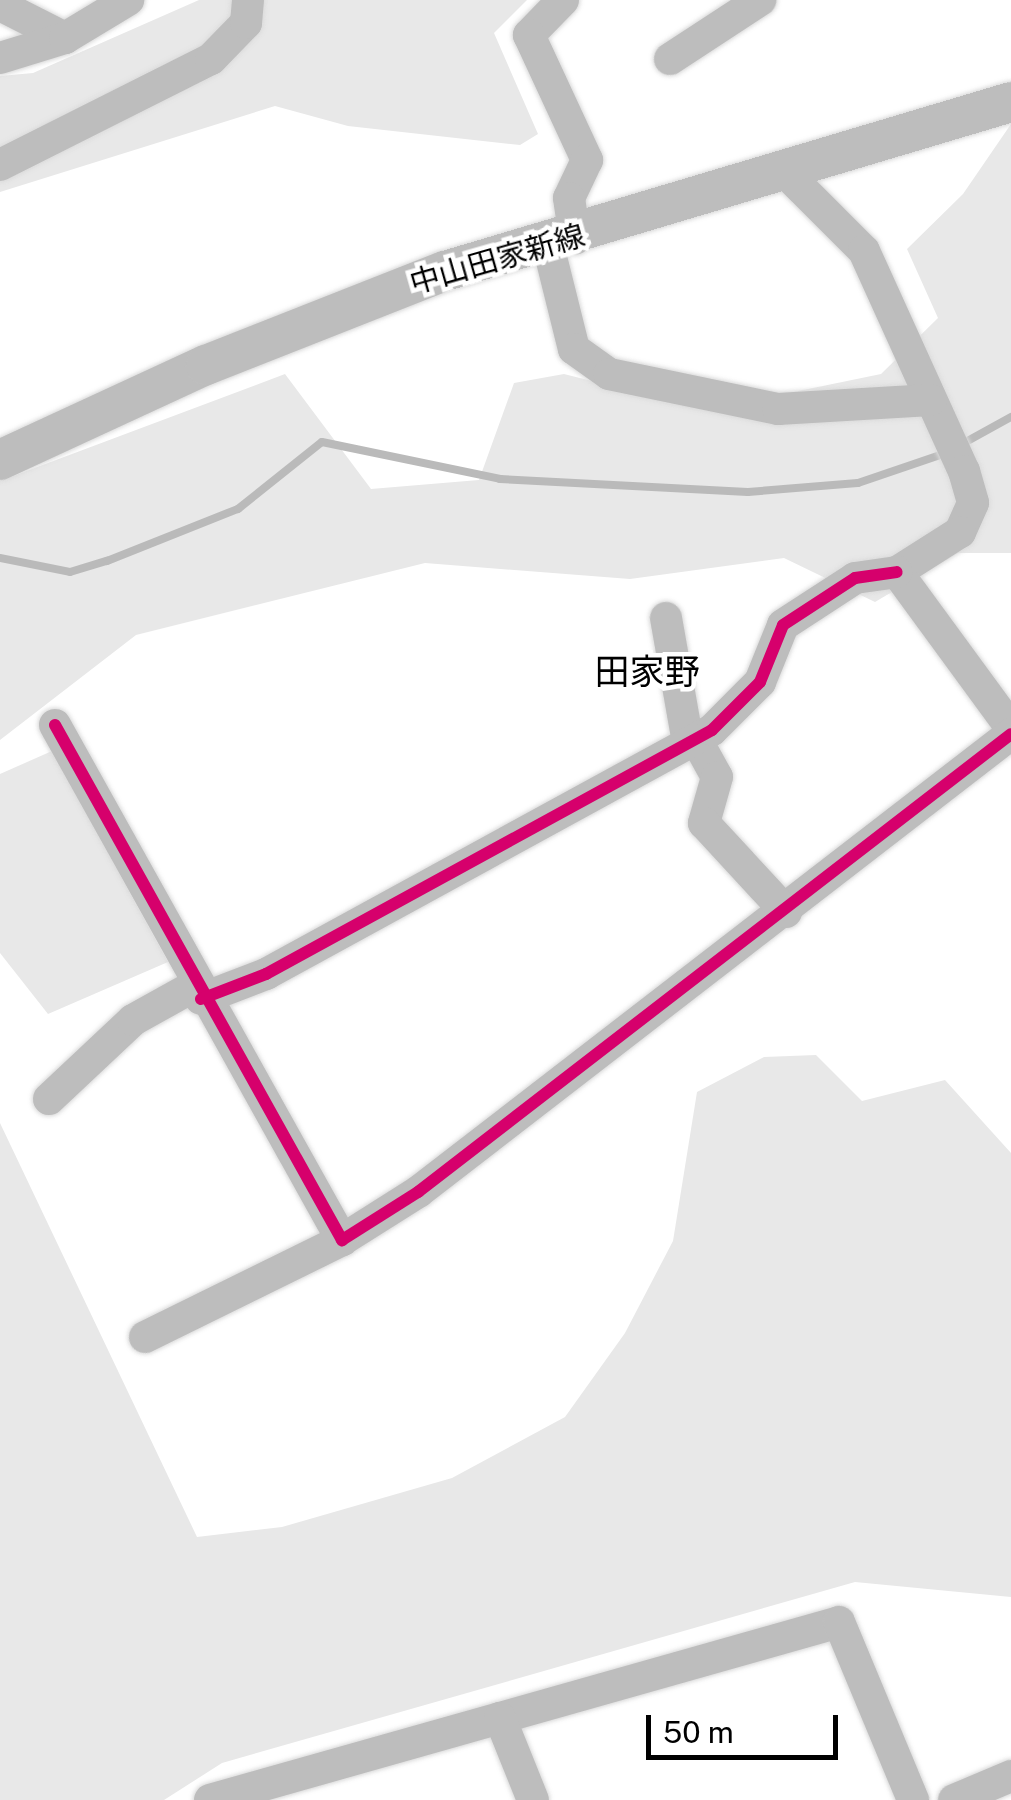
<!DOCTYPE html>
<html>
<head>
<meta charset="utf-8">
<style>
	body { margin:0 }
	#map { position:relative; width:1011px; height:1800px; overflow:hidden; background:#fff; font-family:"Public Sans","Noto Sans JP",sans-serif }
	div>[style] { position:absolute }
	.green>* { inset:0; background:#e8e8e8 }
	.stream>* { height:8px; margin:-4px; padding:0 4px; transform-origin:4px; border-radius:4px; background:#bababa }
	.roads { filter:drop-shadow(0 0 2px #dbdbdb) drop-shadow(0 0 2px #dbdbdb) }
	.minor>* { height:32px; margin:-16px; padding:0 16px; transform-origin:16px; border-radius:16px; background:#bdbdbd }
	.major>* { height:40px; margin:-20px; padding:0 20px; transform-origin:20px; border-radius:20px; background:#bdbdbd }
	.cycleway>* { height:12px; margin:-6px; padding:0 6px; transform-origin:6px; border-radius:6px; background:#d6006c }
	span { translate:-50% -50%; white-space:nowrap; text-align:center; line-height:1.15; -webkit-text-stroke:9px #fff; paint-order:stroke }
	.street-label { font-size:30px; color:#000 }
	.quarter-label { font-size:35px; color:#000 }
	.scale { position:absolute; left:646px; top:1715px; width:192px; height:45px; box-sizing:border-box; border:5px solid #000; border-top:0; padding-left:12px; font-size:30px; line-height:35px; white-space:nowrap; color:#000; -webkit-text-stroke:8px #fff; paint-order:stroke }
</style>
</head>
<body>
<div id="map">
	<div class="green">
		<div style="clip-path:polygon(199px 0,527px 0,494px 33px,538px 134px,520px 145px,348px 126px,275px 106px,0 192px,0 76px,33px 73px)"></div>
		<div style="clip-path:polygon(1011px 124px,1011px 553px,958px 553px,875px 602px,784px 558px,630px 579px,425px 563px,136px 635px,0 740px,0 481px,285px 374px,371px 489px,479px 480px,514px 383px,564px 374px,706px 410px,881px 374px,938px 318px,907px 249px,963px 194px)"></div>
		<div style="clip-path:polygon(52px 751px,168px 962px,48px 1014px,0 953px,0 774px)"></div>
		<div style="clip-path:polygon(816px 1055px,862px 1101px,945px 1080px,1011px 1153px,1011px 1597px,855px 1582px,222px 1763px,164px 1800px,0 1800px,0 1123px,197px 1537px,282px 1527px,452px 1478px,565px 1417px,625px 1333px,673px 1241px,697px 1092px,764px 1057px)"></div>
	</div>
	<div class="stream">
		<div style="left:962px;top:444px;width:56px;rotate:-28.9deg"></div>
		<div style="left:0;top:558px;width:71px;rotate:11.3deg"></div>
		<div style="left:70px;top:572px;width:39px;rotate:-17deg"></div>
		<div style="left:107px;top:561px;width:141px;rotate:-21.7deg"></div>
		<div style="left:238px;top:509px;width:107px;rotate:-38.6deg"></div>
		<div style="left:322px;top:442px;width:182px;rotate:11.7deg"></div>
		<div style="left:500px;top:479px;width:248px;rotate:3deg"></div>
		<div style="left:748px;top:492px;width:110px;rotate:-4.7deg"></div>
		<div style="left:858px;top:483px;width:93px;rotate:-18.8deg"></div>
	</div>
	<div class="roads">
		<div class="minor">
			<div style="left:563px;top:0;width:49px;rotate:134.2deg"></div>
			<div style="left:529px;top:35px;width:138px;rotate:65.1deg"></div>
			<div style="left:587px;top:160px;width:42px;rotate:115.3deg"></div>
			<div style="left:569px;top:198px;width:41px;rotate:81.7deg"></div>
			<div style="left:0;top:5px;width:73px;rotate:26.9deg"></div>
			<div style="left:0;top:58px;width:68px;rotate:-17.1deg"></div>
			<div style="left:65px;top:38px;width:74px;rotate:-31.1deg"></div>
			<div style="left:670px;top:59px;width:108px;rotate:-33.2deg"></div>
			<div style="left:0;top:165px;width:236px;rotate:-26.7deg"></div>
			<div style="left:211px;top:59px;width:50px;rotate:-45.8deg"></div>
			<div style="left:246px;top:23px;width:23px;rotate:-85deg"></div>
			<div style="left:781px;top:168px;width:117px;rotate:45deg"></div>
			<div style="left:864px;top:251px;width:242px;rotate:65.6deg"></div>
			<div style="left:964px;top:471px;width:33px;rotate:74deg"></div>
			<div style="left:973px;top:503px;width:32px;rotate:114deg"></div>
			<div style="left:960px;top:532px;width:75px;rotate:147.6deg"></div>
			<div style="left:897px;top:572px;width:193px;rotate:53.8deg"></div>
			<div style="left:548px;top:245px;width:107px;rotate:76deg"></div>
			<div style="left:574px;top:349px;width:43px;rotate:35.5deg"></div>
			<div style="left:609px;top:374px;width:173px;rotate:11.7deg"></div>
			<div style="left:778px;top:409px;width:153px;rotate:-3.4deg"></div>
			<div style="left:666px;top:618px;width:127px;rotate:80deg"></div>
			<div style="left:55px;top:725px;width:590px;rotate:60.87deg"></div>
			<div style="left:342px;top:1240px;width:90px;rotate:-32.3deg"></div>
			<div style="left:418px;top:1192px;width:749px;rotate:-37.68deg"></div>
			<div style="left:696px;top:739px;width:43px;rotate:61.1deg"></div>
			<div style="left:717px;top:777px;width:48px;rotate:105.8deg"></div>
			<div style="left:704px;top:823px;width:121px;rotate:47.3deg"></div>
			<div style="left:201px;top:999px;width:70px;rotate:-21deg"></div>
			<div style="left:266px;top:974px;width:508px;rotate:-28.68deg"></div>
			<div style="left:712px;top:730px;width:68px;rotate:-45deg"></div>
			<div style="left:760px;top:682px;width:61px;rotate:-68deg"></div>
			<div style="left:783px;top:625px;width:86px;rotate:-33.1deg"></div>
			<div style="left:855px;top:578px;width:42px;rotate:-8.1deg"></div>
			<div style="left:49px;top:1099px;width:115px;rotate:-43.2deg"></div>
			<div style="left:133px;top:1020px;width:70px;rotate:-29.1deg"></div>
			<div style="left:145px;top:1337px;width:220px;rotate:-26.2deg"></div>
			<div style="left:500px;top:1718px;width:352px;rotate:-15.8deg"></div>
			<div style="left:839px;top:1622px;width:193px;rotate:67.4deg"></div>
			<div style="left:210px;top:1800px;width:301px;rotate:-15.8deg"></div>
			<div style="left:500px;top:1718px;width:88px;rotate:68.1deg"></div>
			<div style="left:954px;top:1800px;width:62px;rotate:-22.8deg"></div>
		</div>
		<div class="major">
			<div style="left:0;top:460px;width:227px;rotate:-24.8deg"></div>
			<div style="left:206px;top:365px;width:257px;rotate:-21.5deg"></div>
			<div style="left:445px;top:271px;width:591px;rotate:-16.62deg"></div>
		</div>
	</div>
	<div class="cycleway">
		<div style="left:55px;top:725px;width:590px;rotate:60.87deg"></div>
		<div style="left:342px;top:1240px;width:90px;rotate:-32.3deg"></div>
		<div style="left:418px;top:1192px;width:749px;rotate:-37.68deg"></div>
		<div style="left:201px;top:999px;width:70px;rotate:-21deg"></div>
		<div style="left:266px;top:974px;width:508px;rotate:-28.68deg"></div>
		<div style="left:712px;top:730px;width:68px;rotate:-45deg"></div>
		<div style="left:760px;top:682px;width:61px;rotate:-68deg"></div>
		<div style="left:783px;top:625px;width:86px;rotate:-33.1deg"></div>
		<div style="left:855px;top:578px;width:42px;rotate:-8.1deg"></div>
	</div>
	<div class="street-label">
		<span style="left:497px;top:259px;rotate:-16deg">中山田家新線</span>
	</div>
	<div class="quarter-label">
		<span style="left:647px;top:672px">田家野</span>
	</div>
	<div class="scale">50 m</div>
</div>
</body>
</html>
